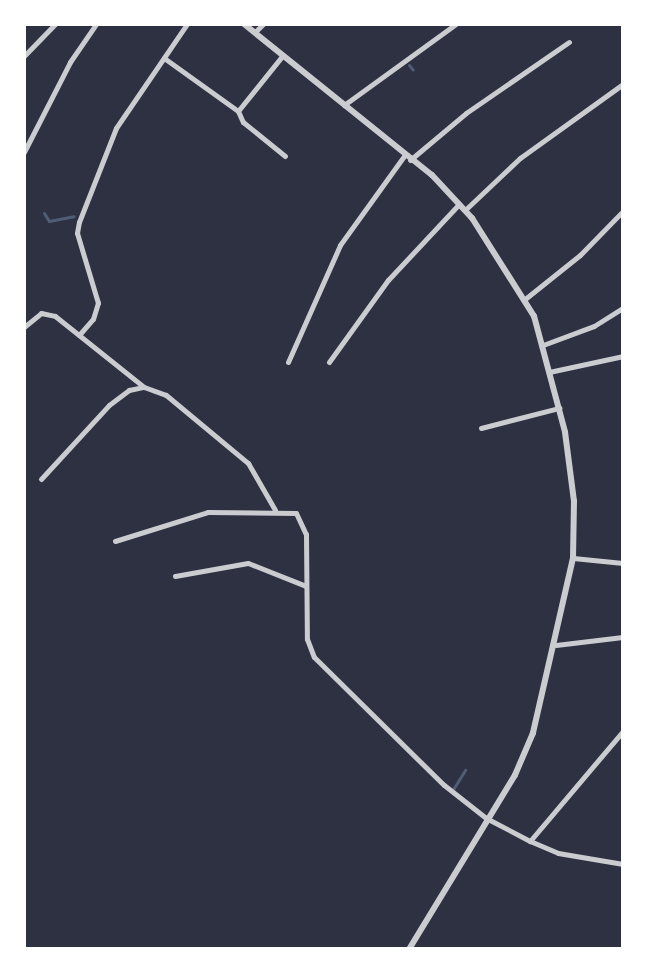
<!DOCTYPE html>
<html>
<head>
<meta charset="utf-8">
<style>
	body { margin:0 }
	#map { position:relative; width:647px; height:973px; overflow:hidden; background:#2d3142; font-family:"Archivo Narrow",sans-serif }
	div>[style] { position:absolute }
	.stream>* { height:3px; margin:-1.5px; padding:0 1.5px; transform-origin:1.5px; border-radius:1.5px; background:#4f5d75 }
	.minor>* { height:5px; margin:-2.5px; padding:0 2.5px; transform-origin:2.5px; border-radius:2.5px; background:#caccd0 }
	.tertiary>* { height:6px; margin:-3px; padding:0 3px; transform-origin:3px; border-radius:3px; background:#caccd0 }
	span { translate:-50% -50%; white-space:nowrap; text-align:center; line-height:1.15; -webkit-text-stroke:6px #fff; paint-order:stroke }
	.frame { position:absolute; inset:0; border:26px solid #fff; pointer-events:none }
</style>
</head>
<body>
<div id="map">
	<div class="stream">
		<div style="left:409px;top:65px;width:6px;rotate:51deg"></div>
		<div style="left:44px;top:213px;width:9px;rotate:58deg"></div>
		<div style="left:49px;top:221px;width:25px;rotate:-11deg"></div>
		<div style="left:452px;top:791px;width:25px;rotate:-58deg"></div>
	</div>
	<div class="minor">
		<div style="left:255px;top:32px;width:11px;rotate:-45deg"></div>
		<div style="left:24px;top:56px;width:45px;rotate:-45.9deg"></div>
		<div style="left:164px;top:58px;width:91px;rotate:35.6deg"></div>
		<div style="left:238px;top:111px;width:12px;rotate:66deg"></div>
		<div style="left:243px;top:122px;width:54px;rotate:39deg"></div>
		<div style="left:344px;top:105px;width:138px;rotate:-35.9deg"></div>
		<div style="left:238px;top:111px;width:72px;rotate:-51.2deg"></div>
		<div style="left:24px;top:152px;width:101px;rotate:-62.9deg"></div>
		<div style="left:70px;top:62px;width:46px;rotate:-55.6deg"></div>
		<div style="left:410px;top:160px;width:73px;rotate:-40deg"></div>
		<div style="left:466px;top:113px;width:125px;rotate:-34.6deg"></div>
		<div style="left:465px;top:210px;width:76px;rotate:-43.4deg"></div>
		<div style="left:520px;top:158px;width:127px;rotate:-35.7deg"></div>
		<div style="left:525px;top:299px;width:70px;rotate:-38.7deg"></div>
		<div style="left:580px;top:255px;width:62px;rotate:-45.7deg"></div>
		<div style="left:24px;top:327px;width:22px;rotate:-39deg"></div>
		<div style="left:41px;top:313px;width:14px;rotate:12deg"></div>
		<div style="left:55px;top:316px;width:114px;rotate:38.6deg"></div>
		<div style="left:144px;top:387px;width:23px;rotate:20deg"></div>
		<div style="left:166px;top:395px;width:107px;rotate:39.7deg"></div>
		<div style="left:248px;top:463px;width:54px;rotate:60.1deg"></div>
		<div style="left:79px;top:335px;width:21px;rotate:-49deg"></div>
		<div style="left:93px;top:319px;width:17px;rotate:-73deg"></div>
		<div style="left:98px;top:303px;width:73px;rotate:-106.7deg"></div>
		<div style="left:77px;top:233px;width:11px;rotate:-80deg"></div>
		<div style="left:79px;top:222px;width:101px;rotate:-68.5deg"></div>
		<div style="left:116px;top:128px;width:126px;rotate:-55.7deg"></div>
		<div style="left:543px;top:345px;width:54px;rotate:-20.4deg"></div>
		<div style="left:594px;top:326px;width:34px;rotate:-32deg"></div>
		<div style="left:288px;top:362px;width:128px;rotate:-66deg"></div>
		<div style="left:340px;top:245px;width:110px;rotate:-54.3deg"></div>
		<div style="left:329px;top:362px;width:101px;rotate:-54.3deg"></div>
		<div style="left:388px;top:280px;width:104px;rotate:-46.9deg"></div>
		<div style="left:549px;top:372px;width:76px;rotate:-12.2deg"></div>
		<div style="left:481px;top:428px;width:81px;rotate:-14.4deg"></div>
		<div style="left:41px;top:479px;width:100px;rotate:-47.4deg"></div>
		<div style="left:109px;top:405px;width:25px;rotate:-37deg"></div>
		<div style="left:129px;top:390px;width:14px;rotate:-12deg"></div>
		<div style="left:115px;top:541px;width:97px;rotate:-17.3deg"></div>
		<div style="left:208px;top:512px;width:88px;rotate:0.7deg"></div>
		<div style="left:296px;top:513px;width:23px;rotate:65deg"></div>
		<div style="left:306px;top:534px;width:105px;rotate:89.5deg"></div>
		<div style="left:307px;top:639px;width:19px;rotate:69deg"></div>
		<div style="left:314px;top:657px;width:182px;rotate:44.6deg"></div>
		<div style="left:444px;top:785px;width:53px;rotate:38.2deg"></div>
		<div style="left:486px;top:818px;width:50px;rotate:27.6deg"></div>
		<div style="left:530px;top:841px;width:144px;rotate:-49.8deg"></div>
		<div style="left:573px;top:558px;width:50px;rotate:5.7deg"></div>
		<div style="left:175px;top:576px;width:74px;rotate:-10.1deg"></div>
		<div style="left:248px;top:563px;width:62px;rotate:21.6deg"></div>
		<div style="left:556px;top:645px;width:67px;rotate:-6.8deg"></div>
		<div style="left:530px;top:841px;width:30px;rotate:23deg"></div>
		<div style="left:558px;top:853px;width:66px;rotate:9.6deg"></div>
	</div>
	<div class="tertiary">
		<div style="left:244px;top:24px;width:241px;rotate:38.8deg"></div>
		<div style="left:432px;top:175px;width:59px;rotate:47.1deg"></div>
		<div style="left:472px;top:218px;width:116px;rotate:57.7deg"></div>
		<div style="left:534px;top:316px;width:120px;rotate:75deg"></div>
		<div style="left:565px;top:432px;width:70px;rotate:82.6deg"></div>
		<div style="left:574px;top:501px;width:57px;rotate:91deg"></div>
		<div style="left:573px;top:558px;width:180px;rotate:102.9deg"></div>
		<div style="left:533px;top:733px;width:46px;rotate:113.2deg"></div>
		<div style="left:515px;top:775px;width:204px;rotate:121.3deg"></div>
	</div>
	<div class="frame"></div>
</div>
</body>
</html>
